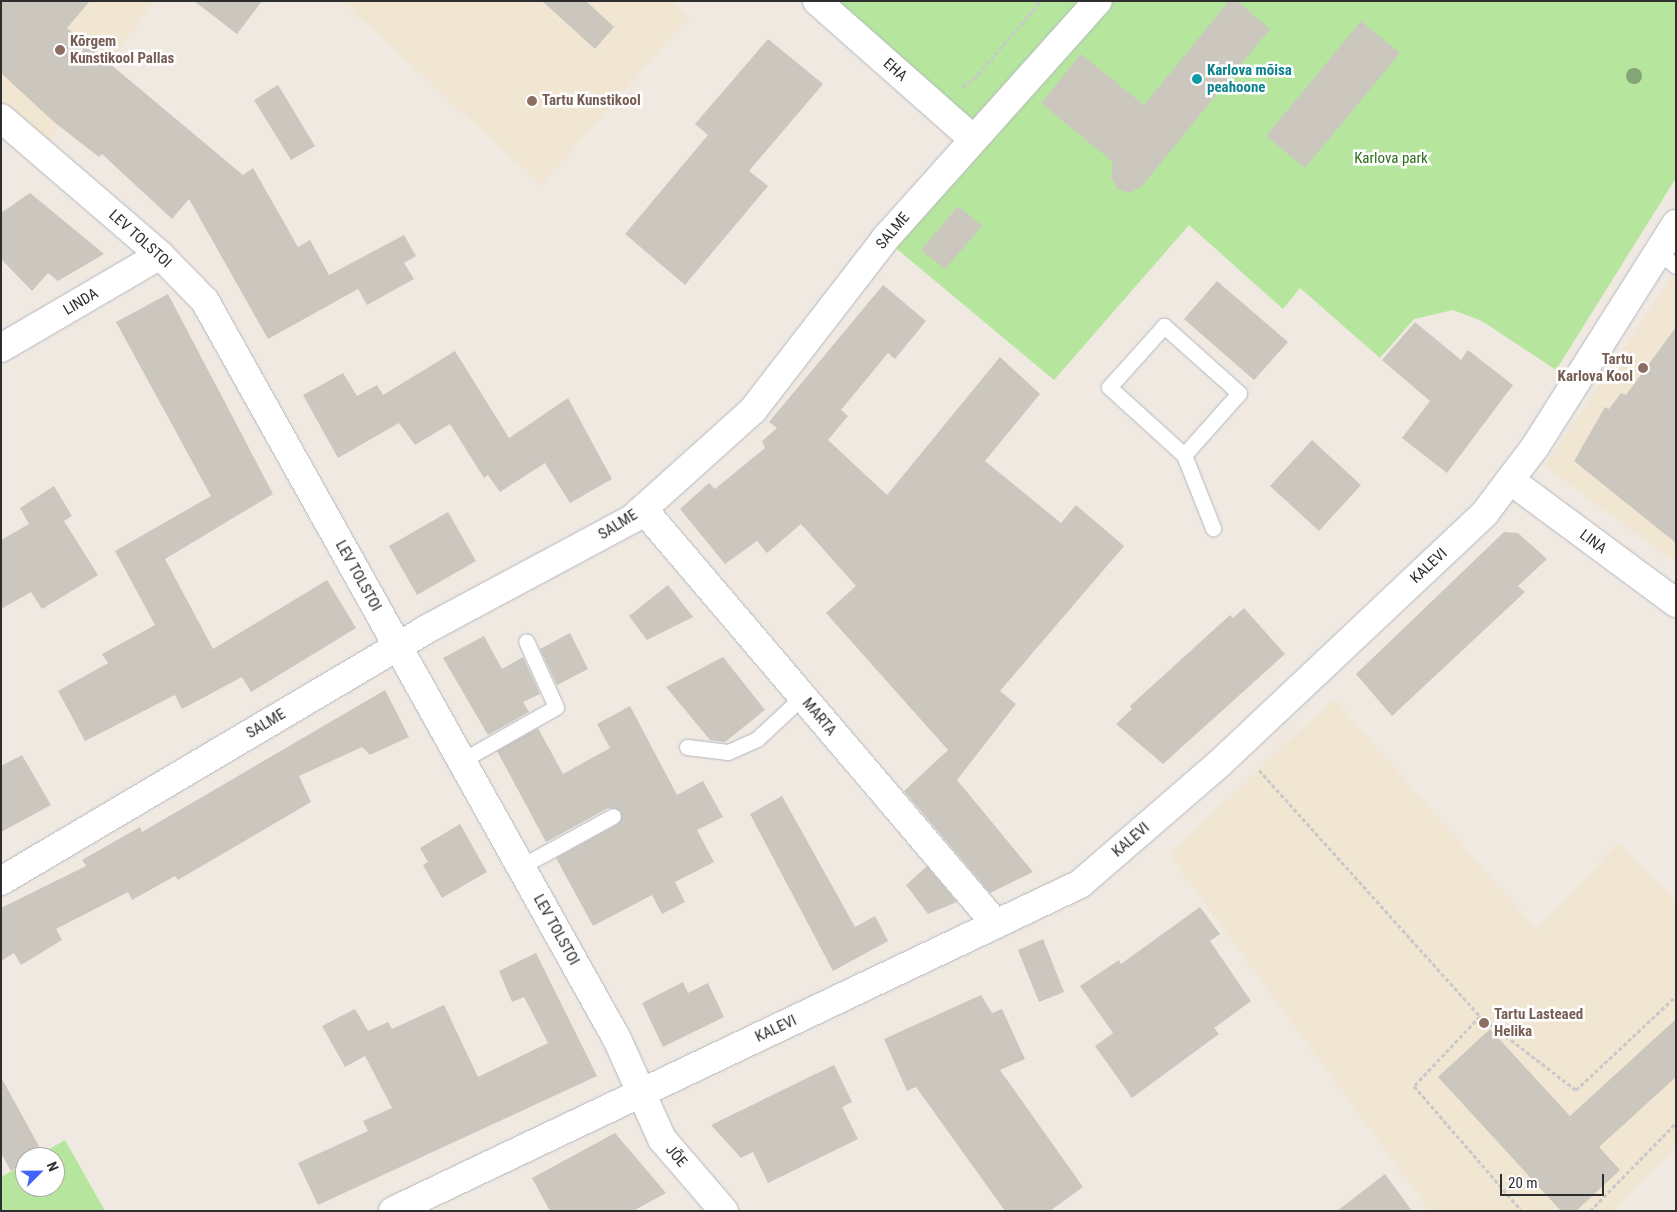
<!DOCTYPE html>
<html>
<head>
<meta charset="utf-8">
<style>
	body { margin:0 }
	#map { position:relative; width:1677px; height:1212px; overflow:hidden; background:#efe9e1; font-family:"Roboto Condensed",sans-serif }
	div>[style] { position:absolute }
	.education>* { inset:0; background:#f0e6d1 }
	.green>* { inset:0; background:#b6e59e }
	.building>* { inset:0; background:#cbc7bf }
	.path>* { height:3px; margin-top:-1.5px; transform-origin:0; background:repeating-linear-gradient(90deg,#c9c9c9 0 4px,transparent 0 6.5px) }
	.roads { filter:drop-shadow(0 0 1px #b4b7c1) drop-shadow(0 0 1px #b4b7c1) }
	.service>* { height:15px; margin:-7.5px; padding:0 7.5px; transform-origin:7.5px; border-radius:7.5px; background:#fff }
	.minor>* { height:28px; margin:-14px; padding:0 14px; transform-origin:14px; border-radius:14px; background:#fff }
	.tertiary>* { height:28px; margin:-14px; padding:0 14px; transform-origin:14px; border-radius:14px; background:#fff }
	.trees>* { width:16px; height:16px; margin:-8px; border-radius:50%; background:#84a574 }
	.dots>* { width:14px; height:14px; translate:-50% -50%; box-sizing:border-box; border:2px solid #fff; border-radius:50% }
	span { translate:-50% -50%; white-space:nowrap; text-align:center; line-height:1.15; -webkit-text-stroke:5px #fff; paint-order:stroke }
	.education-label { font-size:15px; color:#785e54; font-weight:700 }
	.left { translate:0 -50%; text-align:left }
	.right { translate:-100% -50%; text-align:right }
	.street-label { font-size:15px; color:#2e2e2e }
	.culture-label { font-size:15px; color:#0d838f; font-weight:700 }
	.park-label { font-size:15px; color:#2c6e1b }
	.frame { position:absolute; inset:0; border:2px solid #2e2e2e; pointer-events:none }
	.north { position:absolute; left:15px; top:1147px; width:50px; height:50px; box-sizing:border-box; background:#fff; border:1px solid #ababab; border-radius:50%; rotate:67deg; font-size:14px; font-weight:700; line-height:20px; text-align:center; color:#2e2e2e }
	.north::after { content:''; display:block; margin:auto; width:18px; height:22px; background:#4264fb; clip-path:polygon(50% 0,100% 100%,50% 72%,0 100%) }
	.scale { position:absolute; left:1500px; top:1174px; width:104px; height:22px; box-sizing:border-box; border:2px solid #2e2e2e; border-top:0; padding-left:6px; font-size:15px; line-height:18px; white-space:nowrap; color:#2e2e2e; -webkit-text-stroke:4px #fff; paint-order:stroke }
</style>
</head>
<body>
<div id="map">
	<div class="education">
		<div style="clip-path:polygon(1px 1px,155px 1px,49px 140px,1px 98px)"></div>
		<div style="clip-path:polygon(342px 1px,672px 1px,689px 17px,541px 185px)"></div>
		<div style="clip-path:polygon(1676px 270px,1676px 563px,1545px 466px)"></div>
		<div style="clip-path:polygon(1334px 699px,1536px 929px,1619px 843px,1676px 900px,1676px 1147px,1614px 1211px,1430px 1211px,1169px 854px)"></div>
	</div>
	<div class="green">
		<div style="clip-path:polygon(817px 1px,1676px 1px,1676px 178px,1556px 370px,1482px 321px,1453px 310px,1414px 319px,1380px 358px,1300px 288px,1283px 309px,1189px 225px,1054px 380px,885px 239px,973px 139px)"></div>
		<div style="clip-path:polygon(65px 1140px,105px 1211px,1px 1211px,1px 1177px,25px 1164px,25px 1187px,55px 1187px,55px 1157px,36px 1157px)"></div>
	</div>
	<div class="building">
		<div style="clip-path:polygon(1px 1px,90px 1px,67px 28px,243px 175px,253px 168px,298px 247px,310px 240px,329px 275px,404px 235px,416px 256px,404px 263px,414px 279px,367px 305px,358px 289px,268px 339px,189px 199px,172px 219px,102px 154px,99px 157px,54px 122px,1px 73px)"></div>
		<div style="clip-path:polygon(194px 1px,262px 1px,237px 34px)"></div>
		<div style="clip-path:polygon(542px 1px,586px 1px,614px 27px,595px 49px)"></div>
		<div style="clip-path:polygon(1229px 1px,1237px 1px,1270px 29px,1142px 186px,1130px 193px,1117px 189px,1111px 177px,1113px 162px,1041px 103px,1081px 54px,1144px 105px)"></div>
		<div style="clip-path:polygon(1361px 21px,1400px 53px,1305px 168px,1266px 136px)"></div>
		<div style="clip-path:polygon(768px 39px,823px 84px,749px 171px,768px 186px,685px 285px,625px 234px,708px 135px,695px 124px)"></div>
		<div style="clip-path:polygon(278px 85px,315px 146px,291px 160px,254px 100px)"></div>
		<div style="clip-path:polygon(30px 193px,104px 254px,58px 281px,48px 273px,32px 291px,1px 259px,1px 213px)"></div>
		<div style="clip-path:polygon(958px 206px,982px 226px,945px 269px,921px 250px)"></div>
		<div style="clip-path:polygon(1217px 281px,1288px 342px,1254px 380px,1184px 319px)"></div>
		<div style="clip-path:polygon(883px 285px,926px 321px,895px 359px,888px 353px,841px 410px,848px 416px,828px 440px,887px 495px,1000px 357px,1040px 394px,985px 461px,1061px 523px,1076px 505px,1124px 546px,1000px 691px,1016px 704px,957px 780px,1033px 872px,990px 893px,904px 791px,948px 750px,826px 613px,856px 586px,801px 524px,767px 553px,757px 541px,725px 564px,680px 509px,709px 483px,715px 489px,765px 448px,762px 441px,777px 428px,769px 422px)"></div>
		<div style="clip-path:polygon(168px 294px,273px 494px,165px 559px,213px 649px,327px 580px,356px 628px,251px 692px,242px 677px,182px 709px,175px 695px,85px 741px,58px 691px,108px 663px,102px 654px,155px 625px,115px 551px,211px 496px,116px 322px)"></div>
		<div style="clip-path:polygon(1415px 322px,1461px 360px,1468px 350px,1513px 385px,1447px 473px,1402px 438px,1430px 401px,1382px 360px)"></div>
		<div style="clip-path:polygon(1676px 327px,1676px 543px,1574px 461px,1605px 407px,1609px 409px,1621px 393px,1626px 395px)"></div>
		<div style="clip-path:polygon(455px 351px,509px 438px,568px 398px,612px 479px,570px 503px,545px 463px,500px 492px,488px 475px,484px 478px,450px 424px,415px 445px,399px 423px,338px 458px,303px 395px,343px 373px,357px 396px,377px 385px,383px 395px)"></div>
		<div style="clip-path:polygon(1312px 440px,1361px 485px,1319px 531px,1270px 486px)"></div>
		<div style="clip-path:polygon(54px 486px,72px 516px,64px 521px,98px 575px,42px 609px,31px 592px,1px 609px,1px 540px,29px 524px,20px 508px)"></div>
		<div style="clip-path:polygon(448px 512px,476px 561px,417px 595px,389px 546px)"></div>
		<div style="clip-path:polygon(1504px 532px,1518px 533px,1547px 559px,1518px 586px,1525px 592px,1392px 716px,1356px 674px)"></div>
		<div style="clip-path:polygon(668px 585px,693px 617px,647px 640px,629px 616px)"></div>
		<div style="clip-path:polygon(1244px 608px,1285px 654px,1163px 764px,1116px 724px,1132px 709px,1130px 706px,1230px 615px,1233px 618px)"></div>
		<div style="clip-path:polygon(570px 633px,588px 669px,557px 685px,540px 649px)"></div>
		<div style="clip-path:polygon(484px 636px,502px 669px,523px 657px,540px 694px,523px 702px,529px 712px,488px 735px,443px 658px)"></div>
		<div style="clip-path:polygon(723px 657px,765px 710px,725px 742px,710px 740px,666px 687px)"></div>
		<div style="clip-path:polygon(385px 690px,409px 737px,370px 755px,362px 747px,299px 776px,311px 802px,178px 880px,175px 876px,132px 900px,128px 892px,56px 929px,62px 940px,21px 965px,14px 953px,1px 961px,1px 908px,86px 866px,82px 860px,140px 827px,142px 832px)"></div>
		<div style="clip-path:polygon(630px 706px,677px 795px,703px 781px,723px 817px,697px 830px,714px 862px,675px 882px,685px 902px,662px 914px,652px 895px,593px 926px,556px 858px,618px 824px,621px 812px,608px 808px,546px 842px,497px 751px,538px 728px,563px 774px,610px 748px,597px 724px)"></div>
		<div style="clip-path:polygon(22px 755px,51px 805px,1px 832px,1px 766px)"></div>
		<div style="clip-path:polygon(782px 796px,855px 927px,875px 916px,888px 941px,833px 971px,750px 814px)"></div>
		<div style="clip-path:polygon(460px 824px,487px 872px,442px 898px,423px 865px,428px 862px,420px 848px)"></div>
		<div style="clip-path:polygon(927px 866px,957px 902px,928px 914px,906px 885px)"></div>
		<div style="clip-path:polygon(1200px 907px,1220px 934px,1210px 941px,1251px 1001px,1214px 1028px,1219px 1034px,1132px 1098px,1095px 1046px,1113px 1033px,1080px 986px,1119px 960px,1121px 964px)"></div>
		<div style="clip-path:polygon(1043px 939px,1064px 992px,1039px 1002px,1018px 950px)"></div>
		<div style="clip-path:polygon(536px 953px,597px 1076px,318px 1205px,298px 1163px,368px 1131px,363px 1121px,392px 1108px,365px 1056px,345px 1067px,322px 1026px,355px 1009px,368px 1031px,388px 1022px,392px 1029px,444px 1005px,478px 1077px,548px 1043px,524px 997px,512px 1002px,499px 971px)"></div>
		<div style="clip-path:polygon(683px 982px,688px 993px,708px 983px,724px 1017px,663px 1047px,642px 1003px)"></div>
		<div style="clip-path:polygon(981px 995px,992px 1013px,1002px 1009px,1025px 1059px,1000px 1070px,1083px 1187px,1050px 1211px,1005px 1211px,916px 1087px,907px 1091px,884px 1039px)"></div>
		<div style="clip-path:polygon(1676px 1019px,1676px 1077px,1599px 1147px,1620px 1170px,1576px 1211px,1561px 1211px,1438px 1077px,1490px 1029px,1570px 1116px)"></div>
		<div style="clip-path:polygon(834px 1065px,852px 1102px,842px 1107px,858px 1139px,768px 1183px,753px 1152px,741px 1158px,711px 1125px)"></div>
		<div style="clip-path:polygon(1px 1077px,42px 1152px,25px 1157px,25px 1163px,11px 1171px,1px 1153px)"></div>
		<div style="clip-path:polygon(615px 1133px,666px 1193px,633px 1211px,550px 1211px,532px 1178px)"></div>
		<div style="clip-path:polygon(1385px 1174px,1412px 1211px,1337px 1211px)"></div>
	</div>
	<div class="path">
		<div style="left:962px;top:87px;width:14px;rotate:-34deg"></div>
		<div style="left:974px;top:79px;width:103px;rotate:-49.3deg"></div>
		<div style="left:1259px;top:770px;width:331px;rotate:48.1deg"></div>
		<div style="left:1480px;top:1016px;width:121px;rotate:37.6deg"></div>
		<div style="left:1576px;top:1090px;width:137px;rotate:-43.2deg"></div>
		<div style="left:1480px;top:1016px;width:96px;rotate:133.3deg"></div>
		<div style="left:1414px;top:1086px;width:165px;rotate:49.2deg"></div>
		<div style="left:1590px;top:1211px;width:123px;rotate:-45.7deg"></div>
	</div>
	<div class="roads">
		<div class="service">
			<div style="left:1658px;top:252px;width:23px;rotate:38deg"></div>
			<div style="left:1184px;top:455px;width:83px;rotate:-48.4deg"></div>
			<div style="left:1239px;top:393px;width:101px;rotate:-138.2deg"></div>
			<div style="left:1164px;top:326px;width:82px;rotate:132deg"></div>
			<div style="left:1109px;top:387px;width:101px;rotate:42.2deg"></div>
			<div style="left:1184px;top:455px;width:79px;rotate:68.3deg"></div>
			<div style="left:687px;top:747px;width:41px;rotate:7deg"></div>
			<div style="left:728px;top:752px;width:32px;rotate:-24deg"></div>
			<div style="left:757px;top:739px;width:62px;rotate:-43deg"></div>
			<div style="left:461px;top:761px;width:109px;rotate:-29.6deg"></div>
			<div style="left:556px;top:707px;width:72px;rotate:-114.4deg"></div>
			<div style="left:520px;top:867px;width:106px;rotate:-28.7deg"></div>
		</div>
		<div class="minor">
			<div style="left:817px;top:1px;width:208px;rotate:41.5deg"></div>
			<div style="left:1px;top:118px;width:210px;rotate:40.7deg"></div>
			<div style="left:160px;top:255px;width:64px;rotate:45.6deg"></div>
			<div style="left:205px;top:301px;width:845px;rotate:60.83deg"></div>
			<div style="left:617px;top:1039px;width:110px;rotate:65.8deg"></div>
			<div style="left:662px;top:1139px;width:95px;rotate:49.3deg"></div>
			<div style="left:1px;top:348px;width:184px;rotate:-30.3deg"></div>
			<div style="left:1510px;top:480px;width:207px;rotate:36.5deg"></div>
			<div style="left:643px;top:509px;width:545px;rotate:49.62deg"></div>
			<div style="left:1px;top:881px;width:493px;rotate:-30.6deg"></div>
			<div style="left:425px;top:630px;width:235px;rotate:-28.2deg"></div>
			<div style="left:632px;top:519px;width:163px;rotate:-42deg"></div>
			<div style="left:753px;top:410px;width:216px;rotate:-52.3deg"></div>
			<div style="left:885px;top:239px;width:319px;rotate:-48.2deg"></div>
		</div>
		<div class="tertiary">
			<div style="left:393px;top:1211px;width:761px;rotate:-25.45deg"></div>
			<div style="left:1080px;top:884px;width:185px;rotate:-40.8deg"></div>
			<div style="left:1220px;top:763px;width:364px;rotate:-43.3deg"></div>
			<div style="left:1485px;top:513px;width:83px;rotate:-52.9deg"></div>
			<div style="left:1535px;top:447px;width:264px;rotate:-57.7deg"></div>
		</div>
	</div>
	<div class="trees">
		<div style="left:1634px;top:76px"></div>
	</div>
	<div class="dots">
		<div style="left:60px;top:50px;background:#8d6e63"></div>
		<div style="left:1197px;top:79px;background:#0f9aa8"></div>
		<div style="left:532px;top:101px;background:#8d6e63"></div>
		<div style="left:1643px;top:368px;background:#8d6e63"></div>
		<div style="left:1484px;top:1023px;background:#8d6e63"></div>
	</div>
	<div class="education-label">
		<span class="left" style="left:70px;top:50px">Kõrgem<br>Kunstikool Pallas</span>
		<span class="left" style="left:542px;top:101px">Tartu Kunstikool</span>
		<span class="right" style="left:1633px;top:368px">Tartu<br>Karlova Kool</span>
		<span class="left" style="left:1494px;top:1023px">Tartu Lasteaed<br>Helika</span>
	</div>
	<div class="street-label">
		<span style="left:895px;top:70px;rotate:42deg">EHA</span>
		<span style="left:893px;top:231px;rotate:-50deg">SALME</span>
		<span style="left:140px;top:239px;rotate:42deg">LEV TOLSTOI</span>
		<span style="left:81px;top:302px;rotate:-31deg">LINDA</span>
		<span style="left:618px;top:525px;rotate:-32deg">SALME</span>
		<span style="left:1593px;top:542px;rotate:37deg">LINA</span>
		<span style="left:1429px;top:566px;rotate:-43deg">KALEVI</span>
		<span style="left:358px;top:576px;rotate:61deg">LEV TOLSTOI</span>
		<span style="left:819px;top:717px;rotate:50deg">MARTA</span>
		<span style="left:266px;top:724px;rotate:-31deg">SALME</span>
		<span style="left:1131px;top:840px;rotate:-41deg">KALEVI</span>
		<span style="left:556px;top:930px;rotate:61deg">LEV TOLSTOI</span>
		<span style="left:776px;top:1029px;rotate:-25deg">KALEVI</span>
		<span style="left:676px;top:1156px;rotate:49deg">JÕE</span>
	</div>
	<div class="culture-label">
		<span class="left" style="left:1207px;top:79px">Karlova mõisa<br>peahoone</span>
	</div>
	<div class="park-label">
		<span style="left:1391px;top:159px">Karlova park</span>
	</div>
	<div class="frame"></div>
	<div class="north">N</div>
	<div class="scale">20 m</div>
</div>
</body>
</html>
